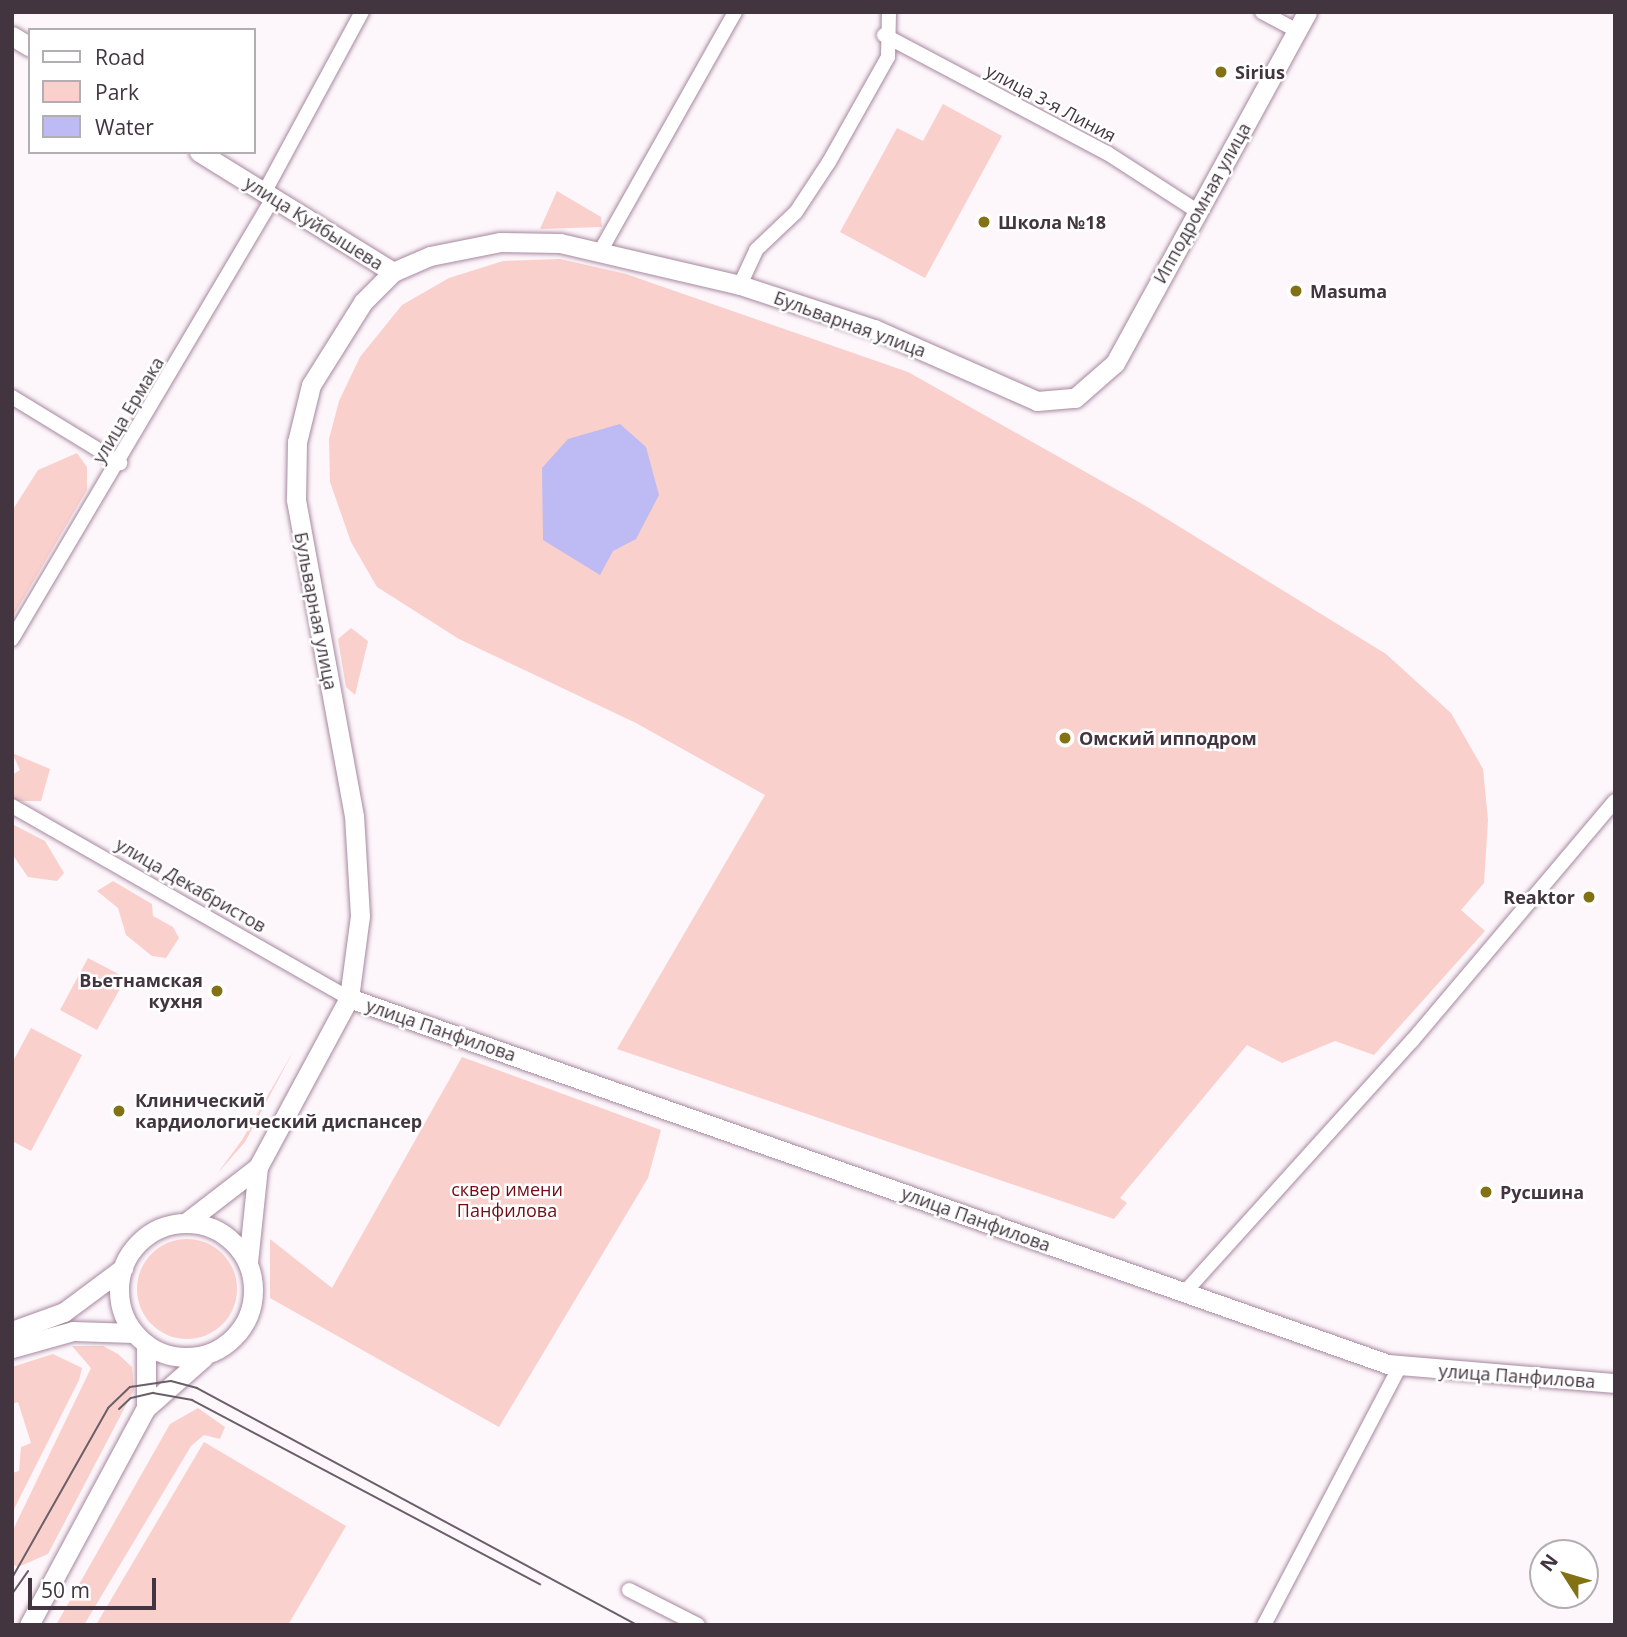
<!DOCTYPE html>
<html>
<head>
<meta charset="utf-8">
<style>
	body { margin:0 }
	#map { position:relative; width:1627px; height:1637px; overflow:hidden; background:#fdf6fb; font-family:"Open Sans",sans-serif }
	div>[style] { position:absolute }
	.green>* { inset:0; background:#f9d0cc }
	.round { border-radius:50% }
	.water>* { inset:0; background:#bdbaf4 }
	.roads { filter:drop-shadow(0 0 2px #a7889f) drop-shadow(0 0 2px #a7889f) }
	.street>* { height:14px; margin:-7px; padding:0 7px; transform-origin:7px; border-radius:7px; background:#fff }
	.secondary>* { height:19px; margin:-9.5px; padding:0 9.5px; transform-origin:9.5px; border-radius:9.5px; background:#fff }
	.secondary>.ring { margin:-9.5px; padding:0; box-sizing:content-box; background:none; border:19px solid #fff; border-radius:50% }
	.tram>* { height:2px; margin:-1px; padding:0 1px; transform-origin:1px; border-radius:1px; background:#6a5f68 }
	.dots>* { width:19px; height:19px; translate:-50% -50%; box-sizing:border-box; border:4px solid #fff; border-radius:50% }
	span { translate:-50% -50%; white-space:nowrap; text-align:center; line-height:1.15; -webkit-text-stroke:5px #fff; paint-order:stroke }
	.poi-label { font-size:18px; color:#42353f; font-weight:700 }
	.left { translate:0 -50%; text-align:left }
	.right { translate:-100% -50%; text-align:right }
	.street-label { font-size:18px; color:#42353f }
	.park-label { font-size:18px; color:#710d12 }
	.frame { position:absolute; inset:0; border:14px solid #42353f; pointer-events:none }
	.legend { position:absolute; left:28px; top:28px; width:228px; height:126px; box-sizing:border-box; background:#fff; border:2px solid #b3aeb2; margin:0; padding:9px 12px; list-style:none; font-size:21px; color:#42353f }
	.legend li { display:flex; align-items:center; gap:14px; height:35px }
	.legend b { width:35px; border:2px solid #b3aeb2 }
	.north { position:absolute; left:1529px; top:1539px; width:70px; height:70px; box-sizing:border-box; background:#fff; border:2px solid #b3aeb2; border-radius:50%; rotate:307deg; font-size:19px; font-weight:700; line-height:28px; text-align:center; color:#42353f }
	.north::after { content:''; display:block; margin:auto; width:24px; height:32px; background:#827213; clip-path:polygon(50% 0,100% 100%,50% 72%,0 100%) }
	.scale { position:absolute; left:28px; top:1578px; width:128px; height:32px; box-sizing:border-box; border:4px solid #42353f; border-top:0; padding-left:9px; font-size:21px; line-height:24px; white-space:nowrap; color:#42353f; -webkit-text-stroke:5px #fff; paint-order:stroke }
</style>
</head>
<body>
<div id="map">
	<div class="green">
		<div style="clip-path:polygon(943px 104px,1002px 136px,925px 278px,840px 232px,897px 128px,923px 141px)"></div>
		<div style="clip-path:polygon(557px 191px,601px 217px,602px 227px,540px 229px)"></div>
		<div style="clip-path:polygon(560px 259px,626px 274px,908px 372px,1144px 505px,1386px 654px,1451px 713px,1483px 769px,1488px 820px,1484px 883px,1461px 910px,1485px 931px,1374px 1055px,1335px 1041px,1282px 1063px,1247px 1045px,1120px 1198px,1127px 1203px,1114px 1219px,617px 1049px,765px 795px,636px 723px,459px 639px,377px 587px,351px 542px,330px 482px,329px 439px,339px 401px,360px 357px,402px 305px,449px 278px,503px 261px)"></div>
		<div style="clip-path:polygon(77px 453px,87px 467px,87px 490px,12px 618px,12px 511px,38px 470px)"></div>
		<div style="clip-path:polygon(351px 628px,368px 641px,355px 695px,346px 687px,338px 639px)"></div>
		<div style="clip-path:polygon(12px 753px,50px 769px,41px 801px,12px 801px,12px 775px,20px 770px)"></div>
		<div style="clip-path:polygon(12px 824px,45px 841px,64px 873px,57px 881px,28px 877px,12px 854px)"></div>
		<div style="clip-path:polygon(113px 881px,152px 904px,153px 916px,173px 927px,179px 938px,166px 958px,152px 956px,126px 935px,118px 908px,97px 891px)"></div>
		<div style="clip-path:polygon(88px 958px,126px 978px,97px 1030px,60px 1010px)"></div>
		<div style="clip-path:polygon(31px 1028px,82px 1055px,31px 1151px,12px 1141px,12px 1063px)"></div>
		<div style="clip-path:polygon(294px 1050px,245px 1142px,217px 1174px,242px 1140px)"></div>
		<div style="clip-path:polygon(462px 1057px,661px 1130px,648px 1178px,499px 1427px,270px 1298px,270px 1239px,332px 1288px)"></div>
		<div class="round" style="left:137px;top:1239px;width:100px;height:100px"></div>
		<div style="clip-path:polygon(72px 1346px,103px 1346px,118px 1354px,132px 1367px,134px 1390px,48px 1554px,18px 1567px,12px 1564px,12px 1532px,91px 1368px)"></div>
		<div style="clip-path:polygon(53px 1354px,82px 1368px,79px 1380px,12px 1513px,12px 1473px,19px 1471px,21px 1447px,31px 1443px,18px 1402px,12px 1404px,12px 1367px)"></div>
		<div style="clip-path:polygon(198px 1408px,225px 1427px,220px 1439px,204px 1435px,191px 1446px,84px 1625px,56px 1625px,170px 1424px)"></div>
		<div style="clip-path:polygon(204px 1442px,346px 1526px,288px 1625px,96px 1625px)"></div>
	</div>
	<div class="water">
		<div style="clip-path:polygon(620px 424px,646px 447px,659px 495px,636px 539px,613px 551px,600px 575px,543px 540px,542px 468px,568px 439px)"></div>
	</div>
	<div class="roads">
		<div class="street">
			<div style="left:1262px;top:12px;width:40px;rotate:28deg"></div>
			<div style="left:884px;top:35px;width:252px;rotate:27.9deg"></div>
			<div style="left:1107px;top:153px;width:107px;rotate:32.8deg"></div>
			<div style="left:264px;top:193px;width:206px;rotate:-61.6deg"></div>
			<div style="left:601px;top:250px;width:273px;rotate:-60.6deg"></div>
			<div style="left:740px;top:285px;width:38px;rotate:-65deg"></div>
			<div style="left:756px;top:250px;width:55px;rotate:-43.5deg"></div>
			<div style="left:796px;top:212px;width:60px;rotate:-56.6deg"></div>
			<div style="left:829px;top:162px;width:120px;rotate:-60.7deg"></div>
			<div style="left:888px;top:57px;width:45px;rotate:-88.7deg"></div>
			<div style="left:12px;top:397px;width:127px;rotate:31.4deg"></div>
			<div style="left:12px;top:639px;width:512px;rotate:-59.38deg"></div>
			<div style="left:12px;top:806px;width:388px;rotate:29.7deg"></div>
			<div style="left:1184px;top:1293px;width:340px;rotate:-47.9deg"></div>
			<div style="left:1412px;top:1041px;width:314px;rotate:-49.8deg"></div>
			<div style="left:629px;top:1590px;width:77px;rotate:26.9deg"></div>
			<div style="left:1264px;top:1625px;width:293px;rotate:-62.3deg"></div>
		</div>
		<div class="secondary">
			<div style="left:12px;top:36px;width:21px;rotate:31deg"></div>
			<div style="left:199px;top:152px;width:228px;rotate:31.7deg"></div>
			<div style="left:349px;top:998px;width:1102px;rotate:19.41deg"></div>
			<div style="left:1388px;top:1364px;width:228px;rotate:4.8deg"></div>
			<div style="left:188px;top:1221px;width:88px;rotate:-37.6deg"></div>
			<div class="ring" style="left:119px;top:1223px;width:115px;height:115px"></div>
			<div style="left:248px;top:1262px;width:96px;rotate:-84deg"></div>
			<div style="left:258px;top:1167px;width:192px;rotate:-61.7deg"></div>
			<div style="left:349px;top:998px;width:83px;rotate:-82.4deg"></div>
			<div style="left:360px;top:916px;width:100px;rotate:-93.4deg"></div>
			<div style="left:354px;top:816px;width:322px;rotate:-100.4deg"></div>
			<div style="left:296px;top:499px;width:57px;rotate:-89deg"></div>
			<div style="left:297px;top:442px;width:59px;rotate:-76.2deg"></div>
			<div style="left:311px;top:385px;width:98px;rotate:-57.9deg"></div>
			<div style="left:363px;top:302px;width:42px;rotate:-45deg"></div>
			<div style="left:393px;top:272px;width:40px;rotate:-23.4deg"></div>
			<div style="left:430px;top:256px;width:71px;rotate:-11.3deg"></div>
			<div style="left:500px;top:242px;width:60px;rotate:1deg"></div>
			<div style="left:560px;top:243px;width:185px;rotate:13.1deg"></div>
			<div style="left:740px;top:285px;width:141px;rotate:18.2deg"></div>
			<div style="left:874px;top:329px;width:178px;rotate:23.8deg"></div>
			<div style="left:1037px;top:401px;width:38px;rotate:-5deg"></div>
			<div style="left:1075px;top:398px;width:53px;rotate:-41.2deg"></div>
			<div style="left:1115px;top:363px;width:400px;rotate:-61.3deg"></div>
			<div style="left:12px;top:1331px;width:55px;rotate:-20.1deg"></div>
			<div style="left:64px;top:1312px;width:74px;rotate:-36.7deg"></div>
			<div style="left:146px;top:1345px;width:63px;rotate:90deg"></div>
			<div style="left:12px;top:1348px;width:63px;rotate:-15.6deg"></div>
			<div style="left:73px;top:1331px;width:60px;rotate:1.9deg"></div>
			<div style="left:29px;top:1625px;width:247px;rotate:-61.7deg"></div>
			<div style="left:146px;top:1408px;width:77px;rotate:-41.3deg"></div>
		</div>
	</div>
	<div class="tram">
		<div style="left:119px;top:1409px;width:16px;rotate:-43deg"></div>
		<div style="left:131px;top:1398px;width:23px;rotate:-13deg"></div>
		<div style="left:153px;top:1393px;width:40px;rotate:10deg"></div>
		<div style="left:192px;top:1400px;width:394px;rotate:27.9deg"></div>
		<div style="left:12px;top:1578px;width:195px;rotate:-60.5deg"></div>
		<div style="left:108px;top:1408px;width:30px;rotate:-44deg"></div>
		<div style="left:130px;top:1387px;width:41px;rotate:-8.3deg"></div>
		<div style="left:171px;top:1381px;width:27px;rotate:15deg"></div>
		<div style="left:197px;top:1388px;width:500px;rotate:28.3deg"></div>
		<div style="left:12px;top:1594px;width:28px;rotate:-55deg"></div>
	</div>
	<div class="dots">
		<div style="left:1221px;top:72px;background:#827213"></div>
		<div style="left:984px;top:222px;background:#827213"></div>
		<div style="left:1296px;top:291px;background:#827213"></div>
		<div style="left:1065px;top:738px;background:#827213"></div>
		<div style="left:1589px;top:897px;background:#827213"></div>
		<div style="left:217px;top:991px;background:#827213"></div>
		<div style="left:119px;top:1111px;background:#827213"></div>
		<div style="left:1486px;top:1192px;background:#827213"></div>
	</div>
	<div class="poi-label">
		<span class="left" style="left:1235px;top:72px">Sirius</span>
		<span class="left" style="left:998px;top:222px">Школа №18</span>
		<span class="left" style="left:1310px;top:291px">Masuma</span>
		<span class="left" style="left:1079px;top:738px">Омский ипподром</span>
		<span class="right" style="left:1575px;top:897px">Reaktor</span>
		<span class="right" style="left:203px;top:991px">Вьетнамская<br>кухня</span>
		<span class="left" style="left:135px;top:1111px">Клинический<br>кардиологический диспансер</span>
		<span class="left" style="left:1500px;top:1192px">Русшина</span>
	</div>
	<div class="street-label">
		<span style="left:1051px;top:103px;rotate:28deg">улица 3-я Линия</span>
		<span style="left:1202px;top:203px;rotate:-61deg">Ипподромная улица</span>
		<span style="left:314px;top:223px;rotate:32deg">улица Куйбышева</span>
		<span style="left:850px;top:324px;rotate:20deg">Бульварная улица</span>
		<span style="left:128px;top:410px;rotate:-59deg">улица Ермака</span>
		<span style="left:316px;top:611px;rotate:79deg">Бульварная улица</span>
		<span style="left:191px;top:885px;rotate:30deg">улица Декабристов</span>
		<span style="left:441px;top:1030px;rotate:19deg">улица Панфилова</span>
		<span style="left:976px;top:1219px;rotate:20deg">улица Панфилова</span>
		<span style="left:1517px;top:1376px;rotate:4deg">улица Панфилова</span>
	</div>
	<div class="park-label">
		<span style="left:507px;top:1200px">сквер имени<br>Панфилова</span>
	</div>
	<div class="frame"></div>
	<ul class="legend">
	<li><b style="height:9px;background:#fff"></b>Road</li>
	<li><b style="height:19px;background:#f9d0cc"></b>Park</li>
	<li><b style="height:19px;background:#bdbaf4"></b>Water</li>
	</ul>
	<div class="north">N</div>
	<div class="scale">50 m</div>
</div>
</body>
</html>
